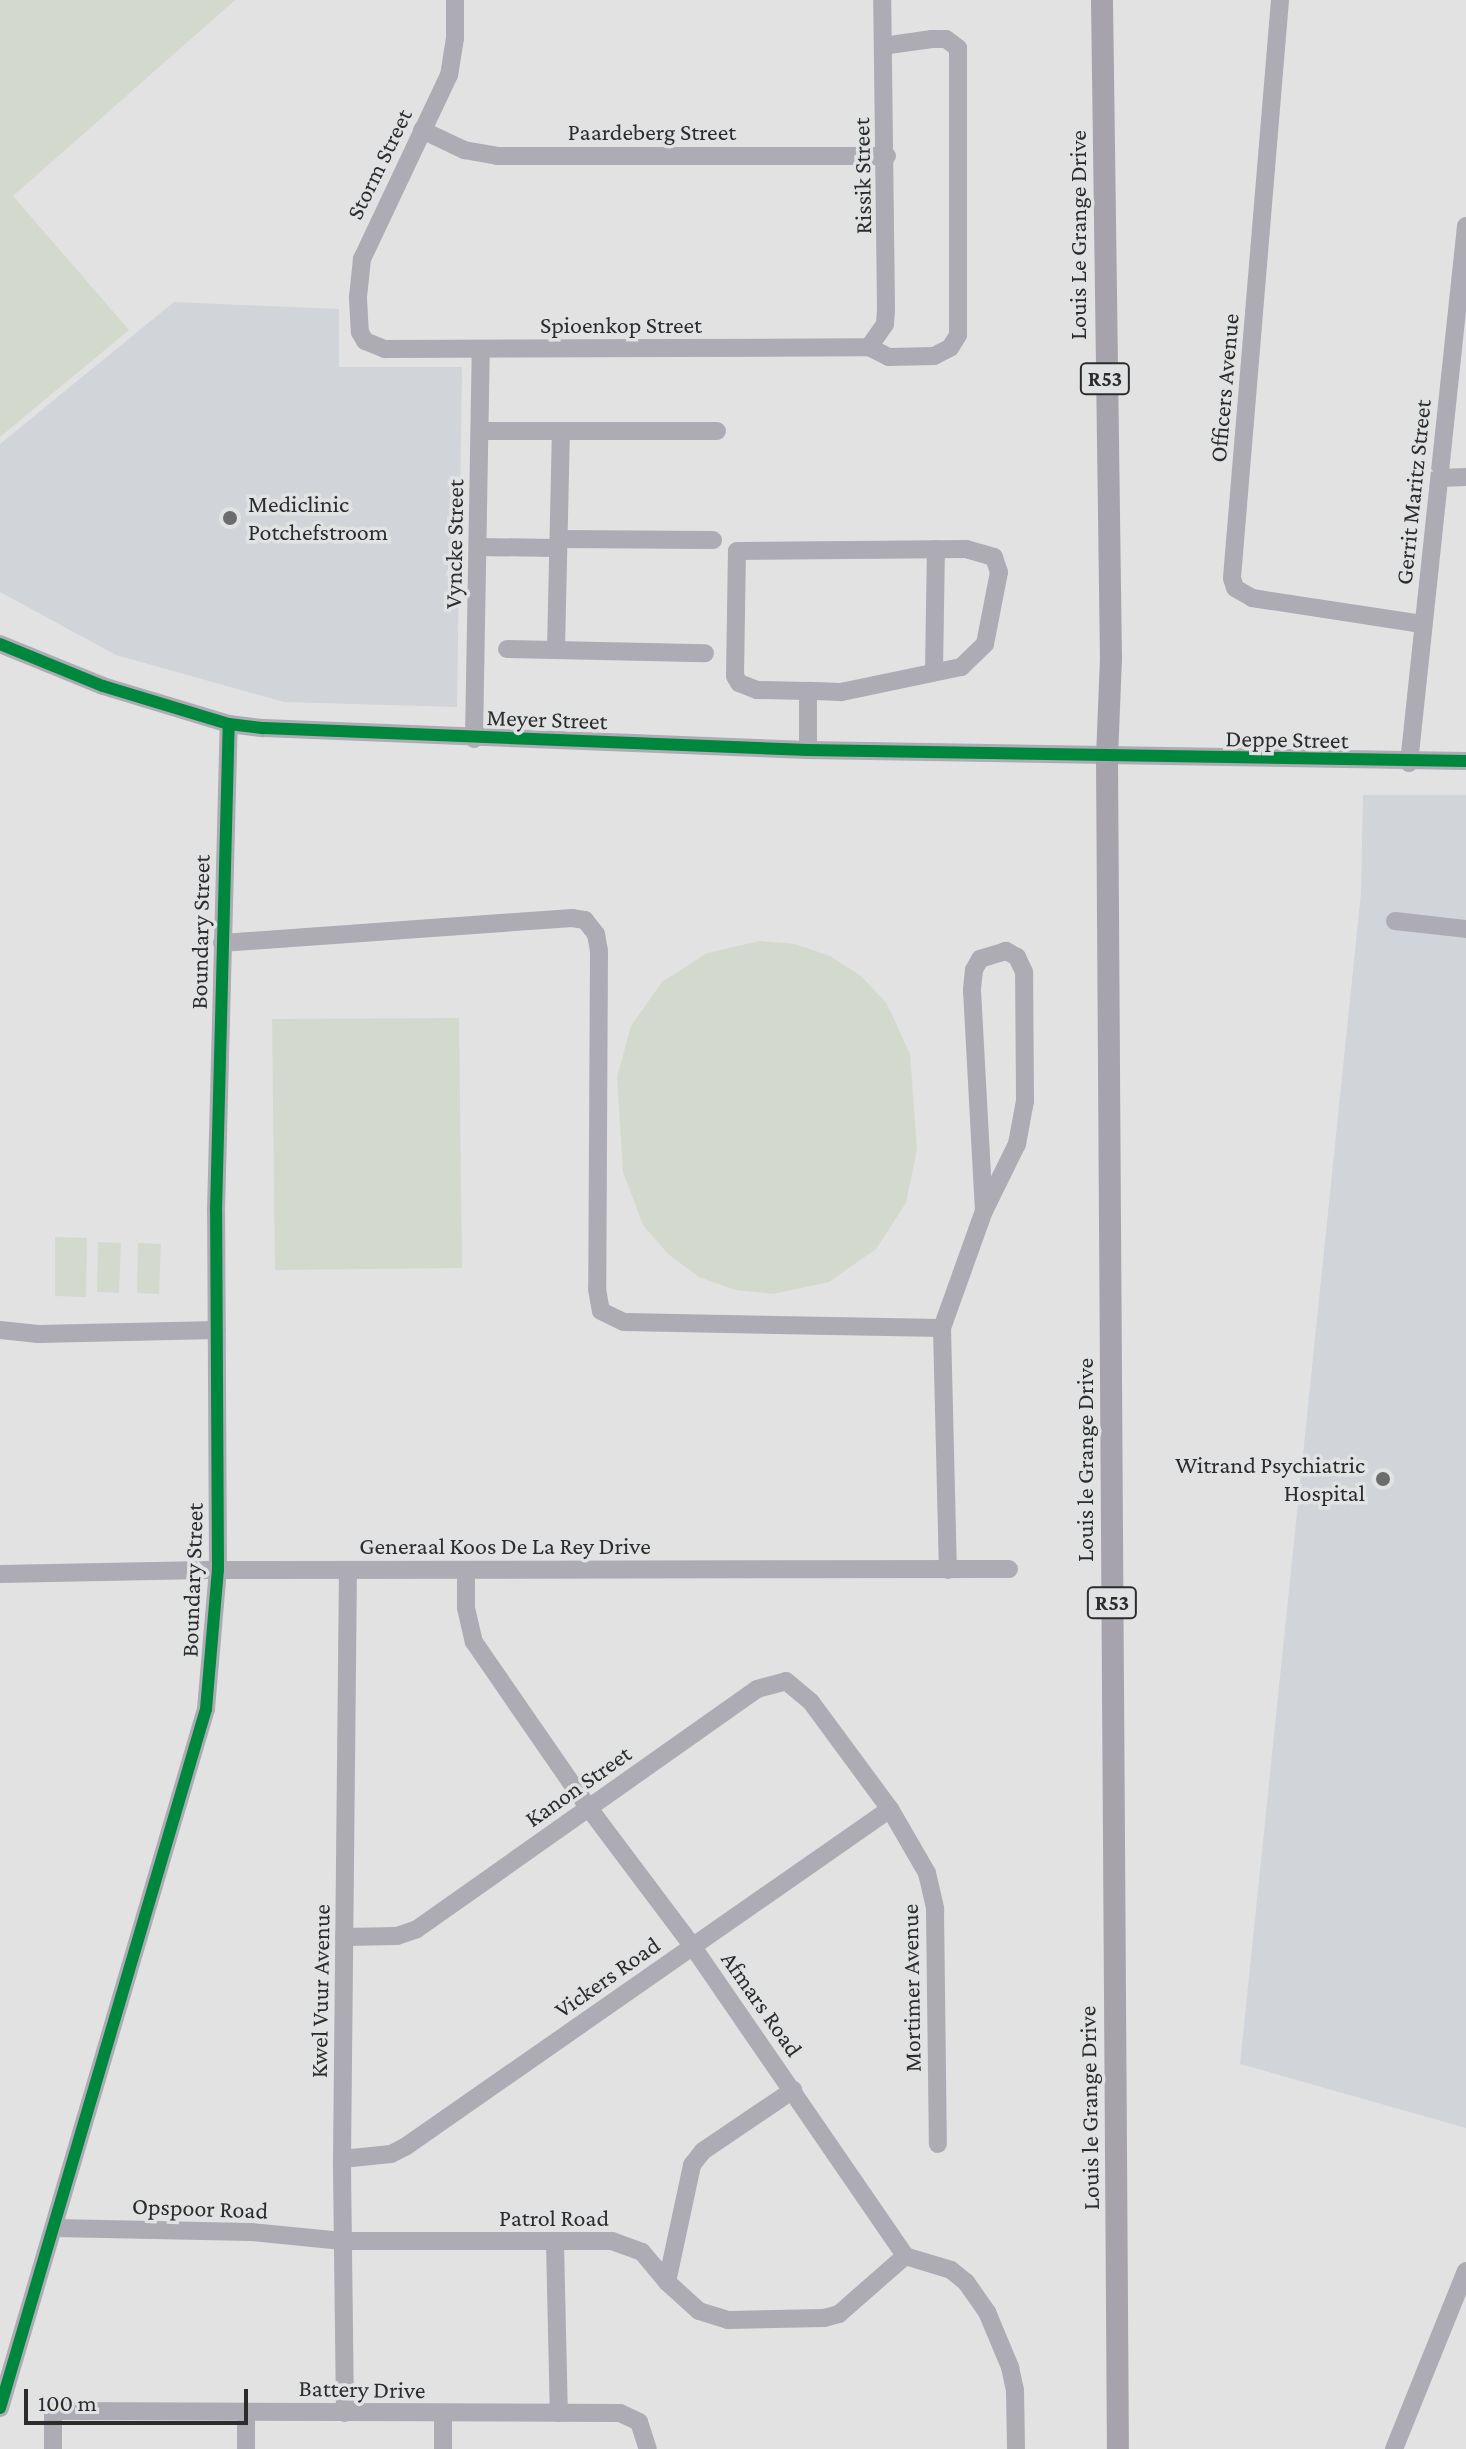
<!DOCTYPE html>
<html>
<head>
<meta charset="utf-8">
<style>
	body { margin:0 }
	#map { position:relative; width:1466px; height:2449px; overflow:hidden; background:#e2e2e2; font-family:"Crimson Pro",serif }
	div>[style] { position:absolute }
	.built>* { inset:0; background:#d1d4d8 }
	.green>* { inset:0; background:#d4d9ce }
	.minor>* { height:18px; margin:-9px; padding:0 9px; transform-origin:9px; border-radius:9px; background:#adabb4 }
	.major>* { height:22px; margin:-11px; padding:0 11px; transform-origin:11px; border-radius:11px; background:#a6a3ad }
	.cycleway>* { height:12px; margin:-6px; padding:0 6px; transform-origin:6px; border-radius:6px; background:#00873e }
	.dots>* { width:22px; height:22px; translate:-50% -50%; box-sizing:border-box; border:4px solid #e1e2e3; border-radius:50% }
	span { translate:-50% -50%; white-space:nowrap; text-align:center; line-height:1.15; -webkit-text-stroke:7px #e1e2e3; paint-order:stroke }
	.shield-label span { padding:2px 6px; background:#e1e2e3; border:2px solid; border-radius:6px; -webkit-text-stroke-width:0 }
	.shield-label { font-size:22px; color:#2b2c2c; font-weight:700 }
	.street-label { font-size:24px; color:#2b2c2c }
	.poi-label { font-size:24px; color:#2b2c2c }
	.left { translate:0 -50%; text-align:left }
	.right { translate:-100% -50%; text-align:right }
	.scale { position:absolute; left:24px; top:2389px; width:224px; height:36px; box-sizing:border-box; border:4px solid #2b2c2c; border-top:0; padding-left:10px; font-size:24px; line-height:28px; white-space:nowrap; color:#2b2c2c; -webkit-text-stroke:6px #e1e2e3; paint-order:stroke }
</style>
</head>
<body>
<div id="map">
	<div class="built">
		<div style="clip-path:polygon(174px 302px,339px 309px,339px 367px,462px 367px,457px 707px,284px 702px,116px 655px,0 592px,0 444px)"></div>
		<div style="clip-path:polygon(1363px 795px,1466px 795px,1466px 2128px,1240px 2064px,1361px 893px)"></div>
	</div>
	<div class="green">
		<div style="clip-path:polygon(0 0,235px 0,13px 196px,129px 330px,0 437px)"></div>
		<div style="clip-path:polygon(760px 941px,795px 944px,830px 956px,861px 976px,887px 1004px,910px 1054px,917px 1149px,906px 1203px,876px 1249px,829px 1282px,773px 1294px,735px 1290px,699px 1277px,668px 1254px,643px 1225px,623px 1172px,617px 1077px,631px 1026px,662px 982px,707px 953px)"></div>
		<div style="clip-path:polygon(459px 1018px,462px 1268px,275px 1270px,272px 1019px)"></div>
		<div style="clip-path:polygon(55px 1237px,87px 1238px,86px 1297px,55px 1296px)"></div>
		<div style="clip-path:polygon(98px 1242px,121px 1243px,119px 1293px,97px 1292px)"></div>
		<div style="clip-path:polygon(138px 1243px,161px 1244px,159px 1294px,137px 1293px)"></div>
	</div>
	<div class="minor">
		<div style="left:455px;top:0;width:38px;rotate:90deg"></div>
		<div style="left:455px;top:38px;width:37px;rotate:99deg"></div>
		<div style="left:449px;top:75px;width:204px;rotate:115.3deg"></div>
		<div style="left:362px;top:259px;width:39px;rotate:96deg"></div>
		<div style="left:358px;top:298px;width:34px;rotate:87deg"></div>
		<div style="left:360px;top:332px;width:10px;rotate:61deg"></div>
		<div style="left:365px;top:341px;width:22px;rotate:22deg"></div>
		<div style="left:385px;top:349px;width:484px;rotate:-0.2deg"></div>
		<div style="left:1280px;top:0;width:580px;rotate:94.75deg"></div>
		<div style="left:1232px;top:578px;width:10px;rotate:73deg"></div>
		<div style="left:1235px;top:588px;width:20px;rotate:30deg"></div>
		<div style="left:1252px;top:598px;width:172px;rotate:8.7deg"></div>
		<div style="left:422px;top:130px;width:47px;rotate:25.5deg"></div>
		<div style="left:464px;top:150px;width:34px;rotate:10deg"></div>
		<div style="left:497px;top:156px;width:390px"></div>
		<div style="left:869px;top:347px;width:22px;rotate:27deg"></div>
		<div style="left:889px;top:357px;width:45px;rotate:-1.3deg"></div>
		<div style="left:934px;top:356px;width:18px;rotate:-27deg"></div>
		<div style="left:950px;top:348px;width:15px;rotate:-58deg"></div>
		<div style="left:958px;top:335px;width:287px;rotate:-90deg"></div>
		<div style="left:958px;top:48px;width:15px;rotate:-143deg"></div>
		<div style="left:946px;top:39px;width:14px;rotate:180deg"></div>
		<div style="left:932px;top:39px;width:49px;rotate:171.9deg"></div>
		<div style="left:869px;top:347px;width:28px;rotate:-55deg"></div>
		<div style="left:885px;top:324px;width:15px;rotate:-86deg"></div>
		<div style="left:886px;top:309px;width:309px;rotate:-90.7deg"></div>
		<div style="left:480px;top:431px;width:237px"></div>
		<div style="left:1440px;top:478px;width:26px;rotate:-2deg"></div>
		<div style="left:560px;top:539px;width:153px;rotate:0.4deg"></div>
		<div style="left:478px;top:547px;width:79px;rotate:0.7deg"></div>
		<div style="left:0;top:644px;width:111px;rotate:22.2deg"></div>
		<div style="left:103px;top:686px;width:132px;rotate:16.8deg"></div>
		<div style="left:229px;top:724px;width:35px;rotate:7deg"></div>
		<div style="left:264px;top:728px;width:544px;rotate:2.32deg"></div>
		<div style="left:808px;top:750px;width:658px;rotate:0.96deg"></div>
		<div style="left:507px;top:649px;width:198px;rotate:1.2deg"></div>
		<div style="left:556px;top:649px;width:217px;rotate:-88.7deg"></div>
		<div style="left:934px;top:672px;width:123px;rotate:-89.1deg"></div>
		<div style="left:808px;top:691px;width:51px;rotate:-178.9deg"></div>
		<div style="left:757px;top:690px;width:19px;rotate:-159deg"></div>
		<div style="left:739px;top:683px;width:8px;rotate:-120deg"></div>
		<div style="left:735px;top:676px;width:125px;rotate:-89.1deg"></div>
		<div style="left:737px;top:551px;width:229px;rotate:-0.5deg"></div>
		<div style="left:966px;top:549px;width:29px;rotate:16deg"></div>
		<div style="left:994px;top:557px;width:16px;rotate:72deg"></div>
		<div style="left:999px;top:572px;width:73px;rotate:101deg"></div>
		<div style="left:985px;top:644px;width:33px;rotate:136deg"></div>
		<div style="left:961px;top:667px;width:123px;rotate:168.2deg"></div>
		<div style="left:841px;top:692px;width:33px;rotate:-178deg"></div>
		<div style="left:808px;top:691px;width:59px;rotate:90deg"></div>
		<div style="left:474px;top:739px;width:390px;rotate:-89deg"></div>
		<div style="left:1409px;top:763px;width:540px;rotate:-83.94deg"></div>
		<div style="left:1395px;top:921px;width:71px;rotate:6.4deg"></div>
		<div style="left:222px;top:943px;width:351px;rotate:-4.1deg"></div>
		<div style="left:572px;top:918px;width:13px;rotate:9deg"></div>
		<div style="left:585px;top:920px;width:18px;rotate:52deg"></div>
		<div style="left:596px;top:934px;width:17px;rotate:80deg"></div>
		<div style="left:599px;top:951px;width:338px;rotate:90.3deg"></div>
		<div style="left:597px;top:1289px;width:22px;rotate:80deg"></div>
		<div style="left:601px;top:1311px;width:25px;rotate:26deg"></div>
		<div style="left:624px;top:1322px;width:318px;rotate:1.1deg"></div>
		<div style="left:942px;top:1328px;width:242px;rotate:88.6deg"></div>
		<div style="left:942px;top:1328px;width:124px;rotate:-70.3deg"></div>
		<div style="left:984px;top:1211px;width:75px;rotate:-63.8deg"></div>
		<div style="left:1017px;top:1144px;width:44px;rotate:-79.5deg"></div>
		<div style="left:1025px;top:1101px;width:129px;rotate:-90.4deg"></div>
		<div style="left:1024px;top:972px;width:17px;rotate:-115deg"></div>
		<div style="left:1017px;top:957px;width:13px;rotate:-151deg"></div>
		<div style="left:1006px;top:951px;width:27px;rotate:163deg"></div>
		<div style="left:980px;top:959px;width:13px;rotate:119deg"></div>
		<div style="left:974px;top:970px;width:20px;rotate:96deg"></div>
		<div style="left:972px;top:990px;width:221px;rotate:86.9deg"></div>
		<div style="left:0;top:1330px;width:38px;rotate:6deg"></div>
		<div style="left:38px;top:1334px;width:179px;rotate:-1.3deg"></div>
		<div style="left:466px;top:1570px;width:38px;rotate:90deg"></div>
		<div style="left:466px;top:1608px;width:35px;rotate:77deg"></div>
		<div style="left:474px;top:1642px;width:201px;rotate:55.4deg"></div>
		<div style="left:588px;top:1807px;width:175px;rotate:53.1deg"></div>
		<div style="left:693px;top:1947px;width:375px;rotate:55.5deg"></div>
		<div style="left:905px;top:2256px;width:48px;rotate:16.9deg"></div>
		<div style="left:951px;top:2270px;width:19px;rotate:39deg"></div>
		<div style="left:966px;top:2282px;width:37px;rotate:55deg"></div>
		<div style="left:987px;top:2312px;width:60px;rotate:67.3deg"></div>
		<div style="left:1010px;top:2367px;width:24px;rotate:78deg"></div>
		<div style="left:1015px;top:2390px;width:59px;rotate:89deg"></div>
		<div style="left:0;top:1574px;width:218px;rotate:-1.1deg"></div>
		<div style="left:218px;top:1570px;width:791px;rotate:-0.07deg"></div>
		<div style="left:344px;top:1937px;width:53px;rotate:-1.1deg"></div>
		<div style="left:397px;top:1936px;width:21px;rotate:-19deg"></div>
		<div style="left:417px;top:1929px;width:416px;rotate:-35.2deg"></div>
		<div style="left:757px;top:1689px;width:30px;rotate:-15deg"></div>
		<div style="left:786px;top:1681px;width:33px;rotate:40deg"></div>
		<div style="left:811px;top:1702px;width:133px;rotate:53.6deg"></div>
		<div style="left:890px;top:1809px;width:74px;rotate:60deg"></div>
		<div style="left:927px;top:1873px;width:37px;rotate:77deg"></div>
		<div style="left:935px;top:1909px;width:235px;rotate:89.3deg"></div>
		<div style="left:342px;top:2159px;width:49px;rotate:-5.8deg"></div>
		<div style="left:391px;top:2154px;width:16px;rotate:-27deg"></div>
		<div style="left:405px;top:2147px;width:591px;rotate:-34.87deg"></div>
		<div style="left:55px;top:2228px;width:196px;rotate:1.2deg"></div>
		<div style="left:251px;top:2232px;width:92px;rotate:5.6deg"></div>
		<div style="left:343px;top:2241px;width:269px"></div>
		<div style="left:612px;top:2241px;width:32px;rotate:20deg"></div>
		<div style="left:642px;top:2252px;width:39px;rotate:50deg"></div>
		<div style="left:667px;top:2282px;width:43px;rotate:42.2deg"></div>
		<div style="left:699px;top:2311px;width:30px;rotate:17deg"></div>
		<div style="left:728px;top:2320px;width:96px;rotate:-1.2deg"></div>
		<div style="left:824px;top:2318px;width:16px;rotate:-15deg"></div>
		<div style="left:839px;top:2314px;width:88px;rotate:-41.3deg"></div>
		<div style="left:555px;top:2243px;width:170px;rotate:88.7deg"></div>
		<div style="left:667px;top:2282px;width:120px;rotate:-77.9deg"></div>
		<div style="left:692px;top:2165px;width:18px;rotate:-52deg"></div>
		<div style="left:703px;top:2151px;width:109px;rotate:-34.1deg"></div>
		<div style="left:0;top:2408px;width:729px;rotate:-73.58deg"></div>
		<div style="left:206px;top:1709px;width:140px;rotate:-85.1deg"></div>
		<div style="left:218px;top:1570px;width:359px;rotate:-90.3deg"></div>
		<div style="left:216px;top:1211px;width:487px;rotate:-88.5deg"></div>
		<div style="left:246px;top:2412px;width:37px;rotate:90deg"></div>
		<div style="left:345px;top:2413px;width:254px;rotate:-90.7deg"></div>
		<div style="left:342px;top:2159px;width:589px;rotate:-89.42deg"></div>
		<div style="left:53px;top:2449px;width:38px;rotate:-90deg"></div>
		<div style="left:53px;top:2411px;width:567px;rotate:0.2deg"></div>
		<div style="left:620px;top:2413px;width:21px;rotate:25deg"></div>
		<div style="left:639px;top:2422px;width:28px;rotate:72deg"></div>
		<div style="left:443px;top:2449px;width:35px;rotate:-90deg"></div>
		<div style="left:1394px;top:2449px;width:192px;rotate:-68deg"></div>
	</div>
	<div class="major">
		<div style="left:1102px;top:0;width:658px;rotate:89.22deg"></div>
		<div style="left:1111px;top:658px;width:100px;rotate:92.3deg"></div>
		<div style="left:1107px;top:758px;width:1691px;rotate:89.63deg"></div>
	</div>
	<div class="cycleway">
		<div style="left:0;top:644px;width:111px;rotate:22.2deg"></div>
		<div style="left:103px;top:686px;width:132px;rotate:16.8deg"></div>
		<div style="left:229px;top:724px;width:35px;rotate:7deg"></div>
		<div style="left:264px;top:728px;width:544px;rotate:2.32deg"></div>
		<div style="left:808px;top:750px;width:658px;rotate:0.96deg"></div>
		<div style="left:0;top:2408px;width:729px;rotate:-73.58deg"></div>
		<div style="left:206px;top:1709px;width:140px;rotate:-85.1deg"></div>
		<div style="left:218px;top:1570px;width:359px;rotate:-90.3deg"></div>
		<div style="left:216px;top:1211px;width:487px;rotate:-88.5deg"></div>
	</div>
	<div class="dots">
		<div style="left:230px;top:518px;background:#6b6c6c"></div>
		<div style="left:1383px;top:1479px;background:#6b6c6c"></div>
	</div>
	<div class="shield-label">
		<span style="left:1105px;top:379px">R53</span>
		<span style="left:1112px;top:1603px">R53</span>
	</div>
	<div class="street-label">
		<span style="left:652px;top:132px">Paardeberg Street</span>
		<span style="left:379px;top:164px;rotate:-64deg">Storm Street</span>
		<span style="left:862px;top:176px;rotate:-91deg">Rissik Street</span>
		<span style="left:1078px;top:235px;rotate:-90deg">Louis Le Grange Drive</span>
		<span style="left:621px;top:325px">Spioenkop Street</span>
		<span style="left:1224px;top:388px;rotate:-85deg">Officers Avenue</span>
		<span style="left:1413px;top:492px;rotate:-84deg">Gerrit Maritz Street</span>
		<span style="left:454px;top:544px;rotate:-89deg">Vyncke Street</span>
		<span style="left:547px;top:719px;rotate:2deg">Meyer Street</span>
		<span style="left:1287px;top:739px;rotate:1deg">Deppe Street</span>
		<span style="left:200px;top:932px;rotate:-89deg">Boundary Street</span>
		<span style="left:1085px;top:1460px;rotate:-90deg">Louis le Grange Drive</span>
		<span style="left:505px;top:1546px">Generaal Koos De La Rey Drive</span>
		<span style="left:192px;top:1580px;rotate:-88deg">Boundary Street</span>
		<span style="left:578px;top:1786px;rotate:-35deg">Kanon Street</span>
		<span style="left:607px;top:1977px;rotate:-35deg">Vickers Road</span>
		<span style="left:911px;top:1988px;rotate:-91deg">Mortimer Avenue</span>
		<span style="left:320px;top:1991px;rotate:-89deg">Kwel Vuur Avenue</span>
		<span style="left:762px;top:2004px;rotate:55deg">Afmars Road</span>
		<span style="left:1089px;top:2108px;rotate:-91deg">Louis le Grange Drive</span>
		<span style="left:200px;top:2208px;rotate:2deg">Opspoor Road</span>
		<span style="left:554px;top:2218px">Patrol Road</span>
		<span style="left:362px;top:2389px;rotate:1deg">Battery Drive</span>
	</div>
	<div class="poi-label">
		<span class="left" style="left:248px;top:518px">Mediclinic<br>Potchefstroom</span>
		<span class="right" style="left:1365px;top:1479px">Witrand Psychiatric<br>Hospital</span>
	</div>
	<div class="scale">100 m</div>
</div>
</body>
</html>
